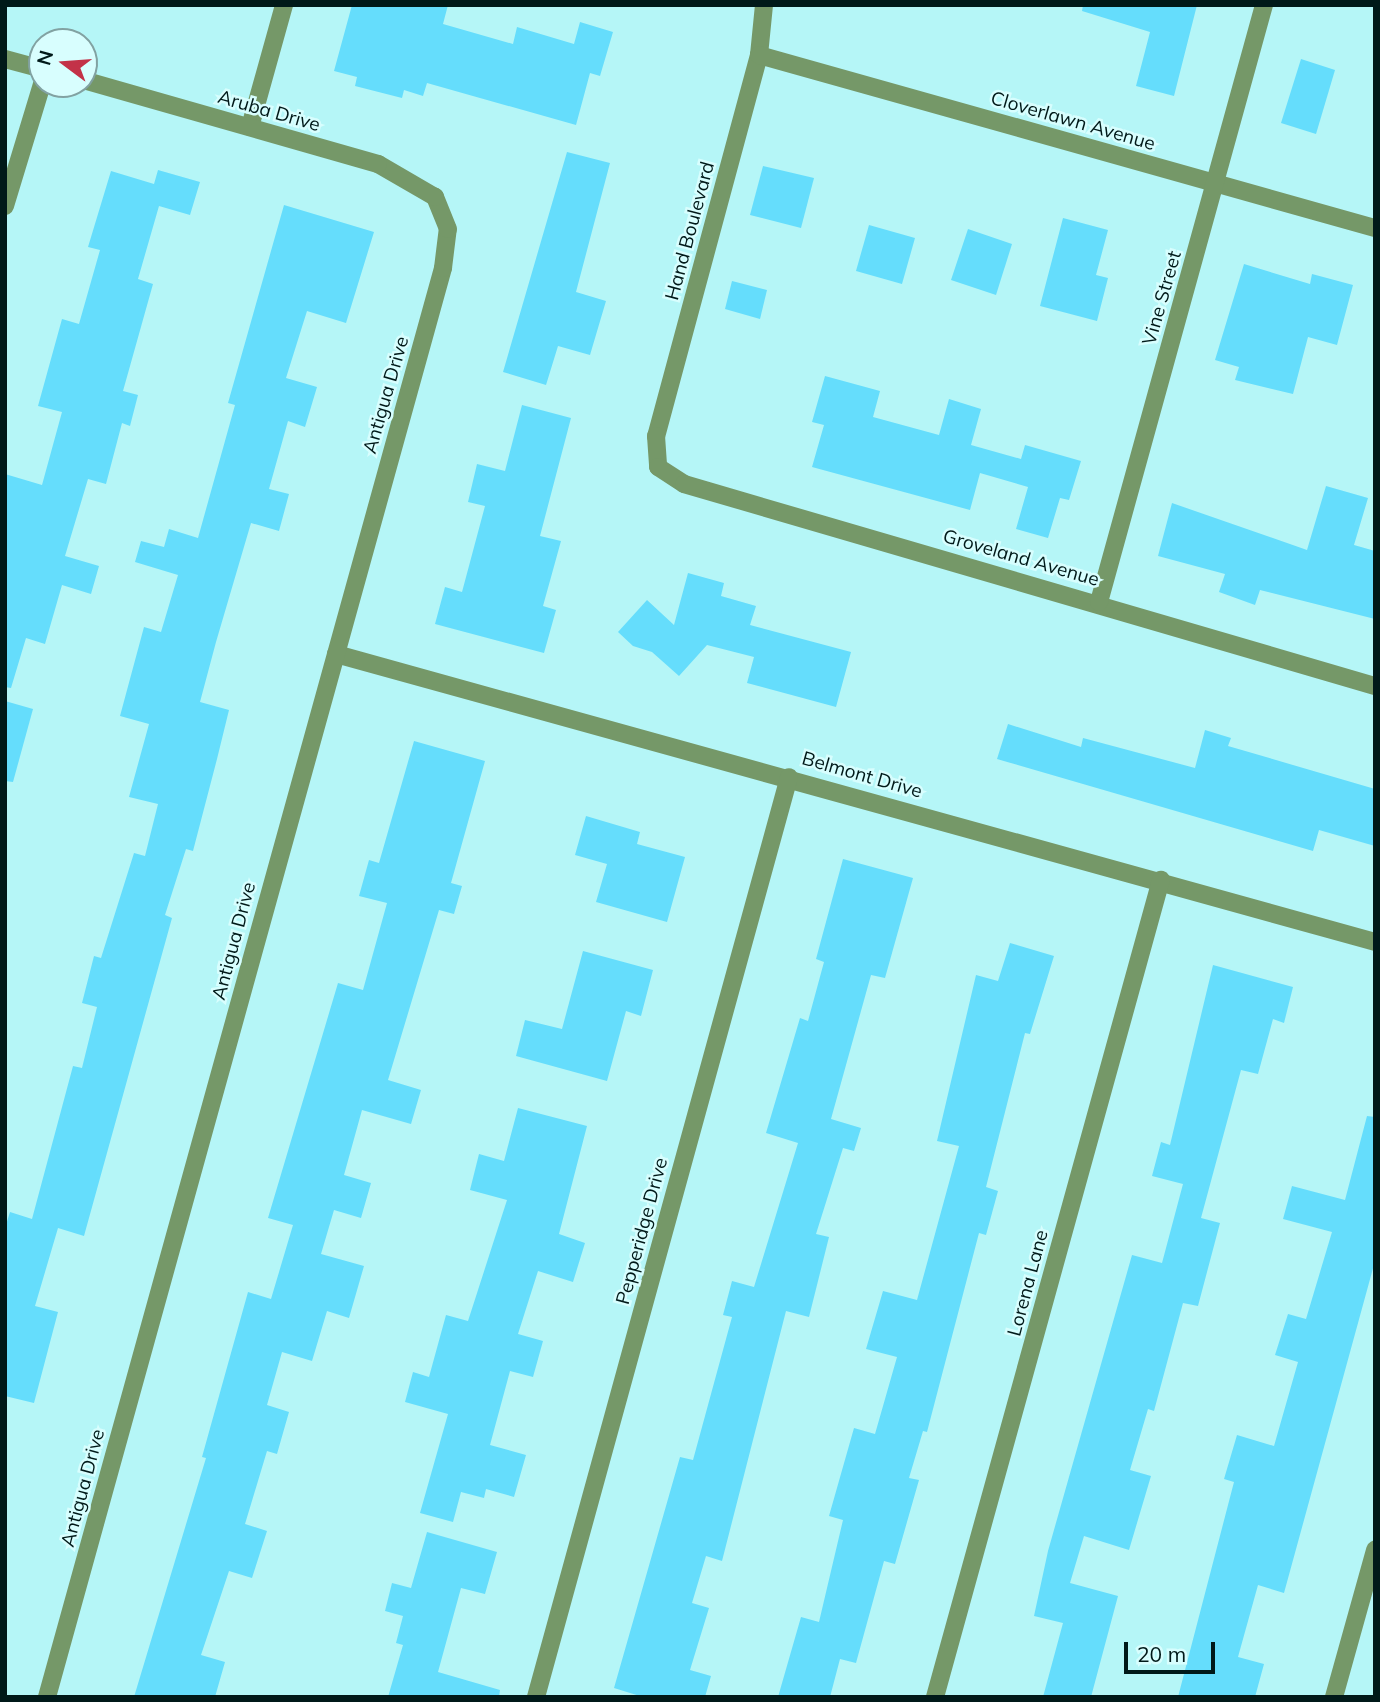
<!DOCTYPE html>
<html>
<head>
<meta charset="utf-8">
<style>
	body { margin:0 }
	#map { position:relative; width:1380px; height:1702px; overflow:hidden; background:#b5f6f7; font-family:Mulish,sans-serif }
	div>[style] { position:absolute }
	.building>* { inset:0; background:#65ddfc }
	.minor>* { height:18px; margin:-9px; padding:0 9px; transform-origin:9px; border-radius:9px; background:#759868 }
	span { translate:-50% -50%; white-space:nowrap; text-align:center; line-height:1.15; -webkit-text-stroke:5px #d8fefe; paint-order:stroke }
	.street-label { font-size:19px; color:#001919 }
	.frame { position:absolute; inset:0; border:7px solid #001919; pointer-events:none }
	.north { position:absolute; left:28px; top:28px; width:70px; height:70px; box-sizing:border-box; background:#d8fefe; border:2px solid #82a2a2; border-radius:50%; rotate:286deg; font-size:19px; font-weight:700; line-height:28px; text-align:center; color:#001919 }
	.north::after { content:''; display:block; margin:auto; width:24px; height:32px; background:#c33248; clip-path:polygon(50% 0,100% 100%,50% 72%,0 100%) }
	.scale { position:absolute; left:1124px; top:1642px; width:91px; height:32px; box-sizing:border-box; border:4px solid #001919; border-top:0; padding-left:9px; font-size:21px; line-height:24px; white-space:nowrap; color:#001919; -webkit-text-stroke:5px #d8fefe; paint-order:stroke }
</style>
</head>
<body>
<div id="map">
	<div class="building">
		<div style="clip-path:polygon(352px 5px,448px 5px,443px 24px,513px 44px,517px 27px,574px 44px,580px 22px,613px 32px,600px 76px,590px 73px,576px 125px,427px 83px,423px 96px,404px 90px,402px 98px,355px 86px,357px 77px,334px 71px)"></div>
		<div style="clip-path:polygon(1083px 5px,1197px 5px,1174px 96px,1136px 86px,1150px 32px,1082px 11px)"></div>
		<div style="clip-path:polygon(1301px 59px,1335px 70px,1316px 134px,1281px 123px)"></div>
		<div style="clip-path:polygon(567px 152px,610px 163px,576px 292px,606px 301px,590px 355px,558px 346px,546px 385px,503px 372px)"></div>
		<div style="clip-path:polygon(763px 166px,814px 178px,801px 228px,750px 215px)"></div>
		<div style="clip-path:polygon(158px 170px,200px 182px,190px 215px,159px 206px,138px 279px,153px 284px,123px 391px,138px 395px,130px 426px,122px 423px,106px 484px,88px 479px,65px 556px,99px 566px,91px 594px,62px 585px,45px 644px,26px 638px,11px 688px,5px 687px,5px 474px,42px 485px,62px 412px,38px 406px,62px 319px,79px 324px,100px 250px,88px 247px,111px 171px,154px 184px)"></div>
		<div style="clip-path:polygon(284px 205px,374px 232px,346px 323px,307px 311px,286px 378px,317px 387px,305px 427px,288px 421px,269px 489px,289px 494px,279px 531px,251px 523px,216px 642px,200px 702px,229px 710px,217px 759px,193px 851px,186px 849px,165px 915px,172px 918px,84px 1236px,58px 1228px,35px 1306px,58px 1312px,34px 1403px,5px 1396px,5px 1228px,10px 1212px,32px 1219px,73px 1066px,82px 1068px,97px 1007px,82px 1003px,94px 956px,101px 958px,134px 853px,145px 856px,158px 804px,129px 797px,149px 724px,120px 716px,144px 627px,161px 632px,178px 575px,135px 562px,141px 541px,164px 547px,169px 529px,198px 538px,235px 405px,228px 403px)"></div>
		<div style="clip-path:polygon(1063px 218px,1108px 230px,1096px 275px,1108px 278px,1097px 321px,1040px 306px)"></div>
		<div style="clip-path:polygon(869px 225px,915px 238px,902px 284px,856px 271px)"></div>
		<div style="clip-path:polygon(968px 229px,1012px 244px,996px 295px,951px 280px)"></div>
		<div style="clip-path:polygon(1244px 264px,1310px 284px,1312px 274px,1353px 285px,1337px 345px,1308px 337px,1293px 394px,1235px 380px,1239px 367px,1215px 360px)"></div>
		<div style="clip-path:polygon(732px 281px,767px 290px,760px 319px,725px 309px)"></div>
		<div style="clip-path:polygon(825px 376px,880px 391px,873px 417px,939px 435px,949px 399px,981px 409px,971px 445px,1021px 459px,1025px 445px,1081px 461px,1069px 500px,1060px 498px,1048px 538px,1016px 529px,1028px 487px,980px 473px,970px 510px,812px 467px,824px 425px,812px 422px)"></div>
		<div style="clip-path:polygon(522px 405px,571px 418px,540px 536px,561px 541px,543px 606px,556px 610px,544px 653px,435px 624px,445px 587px,462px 592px,485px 506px,468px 502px,477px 464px,505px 471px)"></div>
		<div style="clip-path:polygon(1326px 486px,1368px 498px,1354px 545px,1375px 551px,1375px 619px,1260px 590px,1255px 605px,1219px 592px,1225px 574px,1158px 556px,1172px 503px,1307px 550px)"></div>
		<div style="clip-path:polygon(688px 573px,724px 583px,721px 596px,756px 606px,750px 625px,851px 652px,836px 707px,747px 683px,754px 657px,707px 645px,679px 676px,652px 652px,633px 646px,618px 632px,647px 600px,674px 625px)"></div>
		<div style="clip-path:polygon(5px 701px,33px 709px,13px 782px,5px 781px)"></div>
		<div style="clip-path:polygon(1008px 724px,1081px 747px,1083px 738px,1195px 768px,1205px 730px,1231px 738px,1228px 746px,1375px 789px,1375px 846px,1319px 830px,1313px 851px,997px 759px)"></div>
		<div style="clip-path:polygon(414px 741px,485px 761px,451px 883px,462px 886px,454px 914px,439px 910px,388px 1080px,421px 1090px,411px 1124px,362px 1110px,344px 1175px,371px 1183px,361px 1218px,334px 1210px,321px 1254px,364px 1266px,349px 1318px,327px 1311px,312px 1361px,282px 1352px,267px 1405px,289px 1412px,277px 1454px,267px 1451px,245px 1524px,267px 1531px,252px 1578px,229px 1571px,201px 1655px,225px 1662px,215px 1697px,134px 1697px,206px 1458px,202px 1457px,248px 1292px,271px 1299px,293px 1225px,268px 1218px,338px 983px,363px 990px,387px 903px,359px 896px,369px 860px,379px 863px)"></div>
		<div style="clip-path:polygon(586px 816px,640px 832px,637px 844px,685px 857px,667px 922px,596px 902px,607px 864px,575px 855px)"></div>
		<div style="clip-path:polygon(843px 859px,913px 878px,885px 978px,871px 975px,831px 1119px,861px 1128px,854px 1151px,843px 1148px,816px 1234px,829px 1237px,809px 1317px,786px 1311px,722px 1561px,706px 1556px,692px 1603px,709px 1608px,690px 1670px,711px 1676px,705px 1697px,643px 1697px,614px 1688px,680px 1457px,693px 1460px,732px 1317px,723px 1315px,732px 1281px,754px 1287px,798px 1143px,766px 1133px,800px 1018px,808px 1021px,824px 962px,816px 959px)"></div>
		<div style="clip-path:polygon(1010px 943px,1054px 956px,1030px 1034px,1025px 1033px,986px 1187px,998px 1191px,986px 1235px,979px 1233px,927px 1432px,923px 1431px,909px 1478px,919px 1480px,895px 1564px,884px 1561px,856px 1663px,840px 1659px,830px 1697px,778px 1697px,801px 1617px,819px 1622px,843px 1520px,829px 1516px,854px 1428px,875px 1434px,897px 1357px,866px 1349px,883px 1291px,917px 1300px,959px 1146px,937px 1141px,976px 975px,998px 981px)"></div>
		<div style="clip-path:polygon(583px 951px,653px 970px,641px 1016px,626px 1011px,607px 1081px,516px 1056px,525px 1020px,562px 1029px)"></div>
		<div style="clip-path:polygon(1213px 965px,1293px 987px,1284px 1023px,1273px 1019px,1258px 1074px,1241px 1070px,1201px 1218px,1220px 1223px,1198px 1306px,1183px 1303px,1154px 1411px,1148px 1409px,1130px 1470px,1151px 1476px,1129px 1550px,1084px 1536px,1070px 1583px,1118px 1596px,1091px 1697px,1043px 1697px,1063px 1623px,1034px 1616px,1048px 1551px,1132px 1255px,1162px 1263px,1183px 1184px,1152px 1176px,1161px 1142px,1170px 1145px)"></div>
		<div style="clip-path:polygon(518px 1108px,587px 1126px,559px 1234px,585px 1243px,573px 1282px,538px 1271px,518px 1334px,543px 1341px,533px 1377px,510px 1371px,490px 1445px,526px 1455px,514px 1497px,486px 1489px,484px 1498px,461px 1492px,453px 1522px,420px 1513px,448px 1414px,405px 1402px,413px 1372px,429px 1377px,446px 1315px,468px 1321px,507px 1200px,470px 1190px,479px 1154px,504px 1161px)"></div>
		<div style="clip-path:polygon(1367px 1116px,1375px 1117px,1375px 1261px,1284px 1593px,1258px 1585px,1238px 1657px,1264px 1664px,1255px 1697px,1178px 1697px,1234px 1482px,1224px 1479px,1237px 1435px,1274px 1446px,1298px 1362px,1275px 1355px,1288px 1314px,1306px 1319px,1332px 1232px,1283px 1219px,1292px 1186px,1345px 1200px)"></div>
		<div style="clip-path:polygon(427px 1532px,497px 1552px,485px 1594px,461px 1588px,438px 1672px,500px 1690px,499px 1697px,388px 1697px,403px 1645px,396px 1643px,403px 1616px,385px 1611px,392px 1583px,411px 1588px)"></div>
	</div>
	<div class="minor">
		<div style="left:764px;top:5px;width:50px;rotate:95.7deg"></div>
		<div style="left:759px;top:55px;width:395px;rotate:105.1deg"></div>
		<div style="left:656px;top:436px;width:31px;rotate:86deg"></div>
		<div style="left:658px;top:467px;width:31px;rotate:33deg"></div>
		<div style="left:684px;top:484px;width:720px;rotate:16.3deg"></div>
		<div style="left:759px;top:55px;width:640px;rotate:15.69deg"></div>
		<div style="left:5px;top:59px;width:38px;rotate:15deg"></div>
		<div style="left:250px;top:127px;width:127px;rotate:-74.4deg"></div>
		<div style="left:5px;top:206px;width:127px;rotate:-73.1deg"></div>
		<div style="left:1099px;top:602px;width:619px;rotate:-74.55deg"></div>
		<div style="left:336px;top:654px;width:1078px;rotate:15.49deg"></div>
		<div style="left:47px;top:1697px;width:1483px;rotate:-74.51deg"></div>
		<div style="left:443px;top:268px;width:39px;rotate:-83deg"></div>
		<div style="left:448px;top:229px;width:35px;rotate:-112deg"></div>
		<div style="left:435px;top:197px;width:66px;rotate:-149.9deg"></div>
		<div style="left:378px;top:164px;width:306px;rotate:-164.1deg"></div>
		<div style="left:536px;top:1697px;width:954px;rotate:-74.62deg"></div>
		<div style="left:935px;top:1697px;width:848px;rotate:-74.54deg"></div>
		<div style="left:1334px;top:1697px;width:153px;rotate:-74.4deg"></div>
	</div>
	<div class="street-label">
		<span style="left:269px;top:111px;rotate:16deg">Aruba Drive</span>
		<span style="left:1073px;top:121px;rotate:16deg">Cloverlawn Avenue</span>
		<span style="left:690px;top:231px;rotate:-75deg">Hand Boulevard</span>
		<span style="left:1162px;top:298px;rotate:-74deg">Vine Street</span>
		<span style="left:386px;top:395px;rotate:-74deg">Antigua Drive</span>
		<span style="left:1021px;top:558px;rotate:16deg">Groveland Avenue</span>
		<span style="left:862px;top:775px;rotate:16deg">Belmont Drive</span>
		<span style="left:234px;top:941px;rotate:-75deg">Antigua Drive</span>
		<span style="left:642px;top:1231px;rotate:-75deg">Pepperidge Drive</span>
		<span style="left:1028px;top:1283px;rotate:-75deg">Lorena Lane</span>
		<span style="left:83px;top:1488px;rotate:-75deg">Antigua Drive</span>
	</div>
	<div class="frame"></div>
	<div class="north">N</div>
	<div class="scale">20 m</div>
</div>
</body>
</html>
